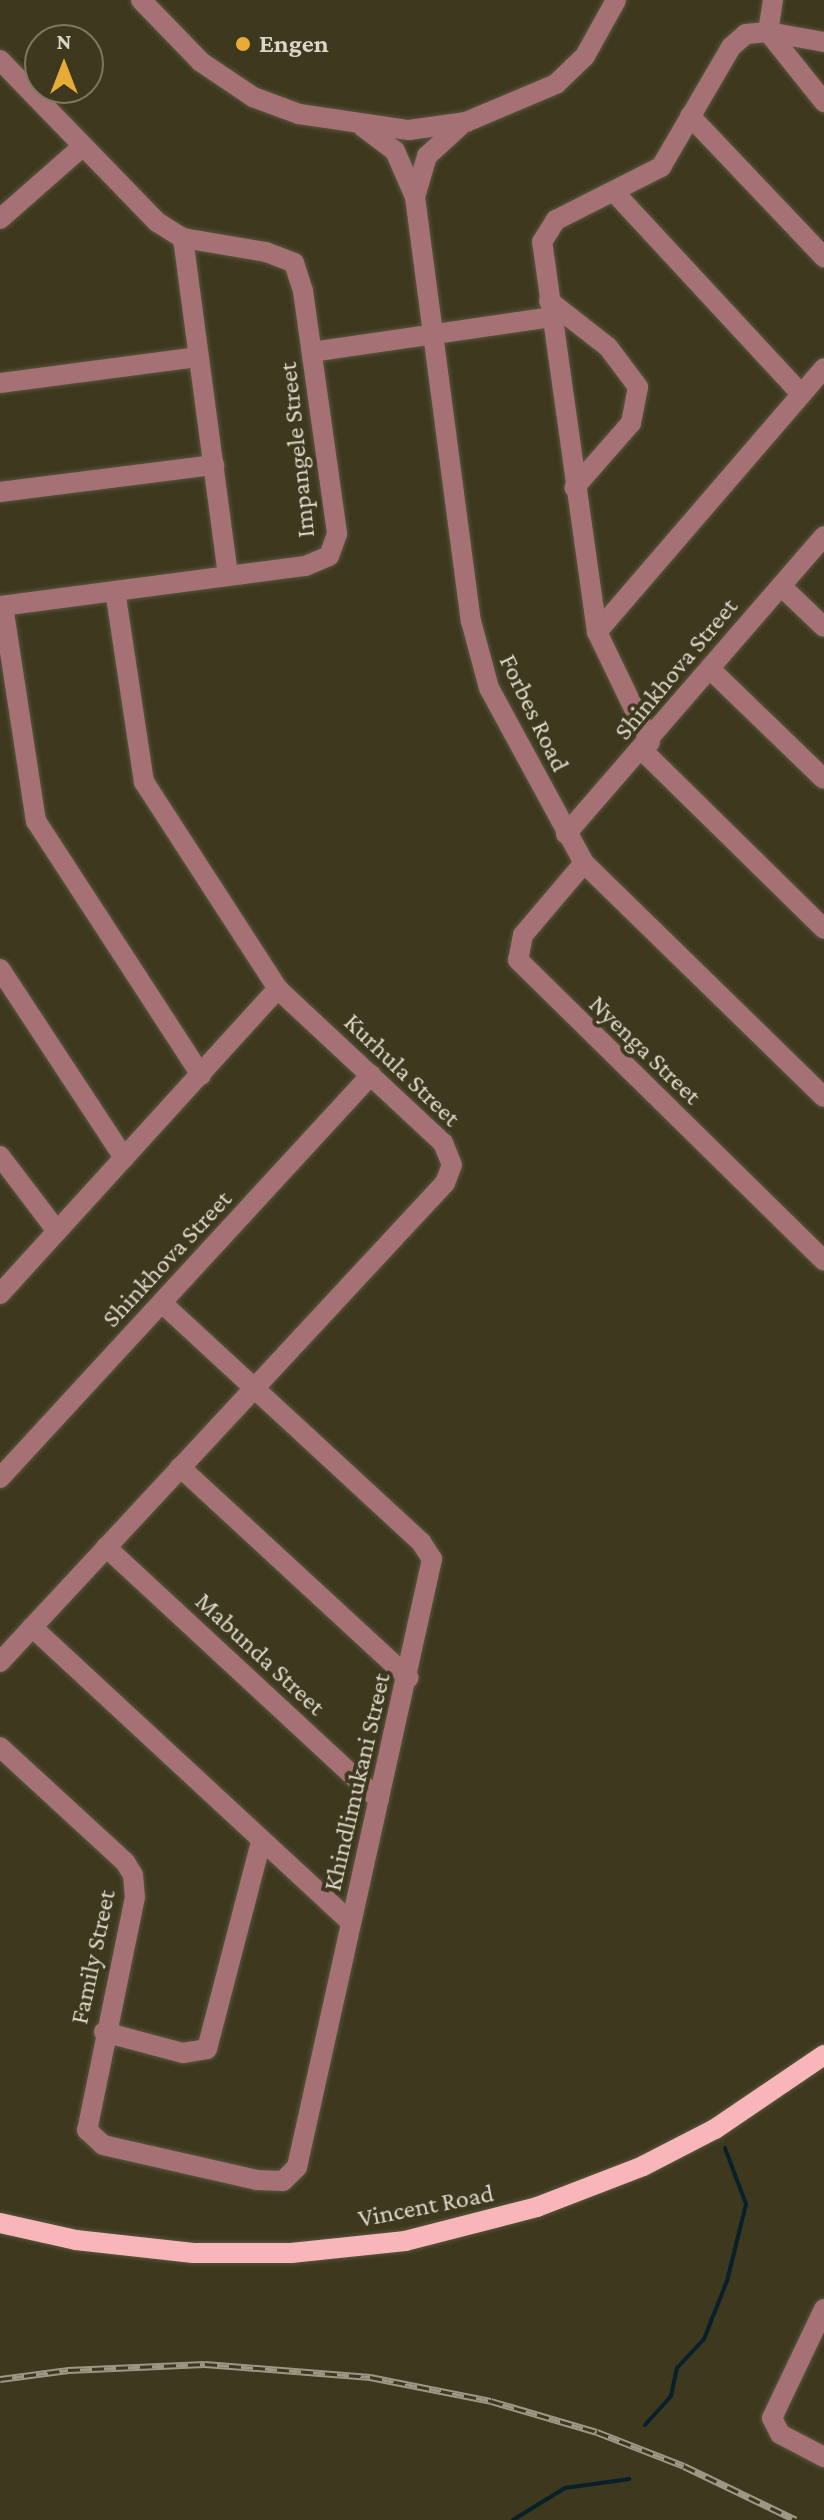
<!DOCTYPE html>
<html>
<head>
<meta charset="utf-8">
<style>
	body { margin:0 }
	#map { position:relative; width:824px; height:2520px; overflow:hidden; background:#3d381e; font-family:"Crimson Pro",serif }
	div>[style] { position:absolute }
	.stream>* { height:4px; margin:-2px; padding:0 2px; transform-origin:2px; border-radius:2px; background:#07202a }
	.roads { filter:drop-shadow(0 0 2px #59553d) drop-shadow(0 0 2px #59553d) }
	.minor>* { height:20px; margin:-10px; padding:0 10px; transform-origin:10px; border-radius:10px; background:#a57175 }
	.major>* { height:20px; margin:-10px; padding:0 10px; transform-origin:10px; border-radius:10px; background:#f8b6bb }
	.rail>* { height:7px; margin-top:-3.5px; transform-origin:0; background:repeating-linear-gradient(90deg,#3d381e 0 12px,#9c9885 0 24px); box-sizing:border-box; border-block:2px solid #9c9885 }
	.dots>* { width:22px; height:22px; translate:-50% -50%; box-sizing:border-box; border:4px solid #3d381e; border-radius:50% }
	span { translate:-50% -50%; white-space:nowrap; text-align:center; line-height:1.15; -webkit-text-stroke:8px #3d381e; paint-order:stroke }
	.poi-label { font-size:26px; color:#dad7c8; font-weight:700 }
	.left { translate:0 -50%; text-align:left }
	.street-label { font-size:26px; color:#dad7c8 }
	.north { position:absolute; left:24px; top:24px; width:80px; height:80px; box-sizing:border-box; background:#3d381e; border:2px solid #7c7862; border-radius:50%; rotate:0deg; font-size:22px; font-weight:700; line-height:32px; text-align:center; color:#dad7c8 }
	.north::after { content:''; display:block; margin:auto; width:28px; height:36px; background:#e9ab38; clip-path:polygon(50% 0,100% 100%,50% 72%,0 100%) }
</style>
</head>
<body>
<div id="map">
	<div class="stream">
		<div style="left:645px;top:2425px;width:39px;rotate:-48deg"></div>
		<div style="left:671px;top:2396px;width:29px;rotate:-78deg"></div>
		<div style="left:677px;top:2368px;width:40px;rotate:-47deg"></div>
		<div style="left:704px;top:2339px;width:62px;rotate:-68.4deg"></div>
		<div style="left:727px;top:2281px;width:79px;rotate:-76.1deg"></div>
		<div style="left:746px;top:2204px;width:60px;rotate:-110.6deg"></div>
		<div style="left:513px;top:2520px;width:61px;rotate:-31.6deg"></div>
		<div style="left:565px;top:2488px;width:65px;rotate:-8deg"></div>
	</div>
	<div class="roads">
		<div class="minor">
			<div style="left:141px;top:0;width:86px;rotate:45.9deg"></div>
			<div style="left:201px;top:62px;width:63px;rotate:33.9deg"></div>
			<div style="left:253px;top:97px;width:49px;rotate:20.3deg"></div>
			<div style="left:299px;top:114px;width:111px;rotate:8.3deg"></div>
			<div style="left:409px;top:130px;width:58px;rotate:-8deg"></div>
			<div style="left:466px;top:122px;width:98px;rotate:-22.9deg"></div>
			<div style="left:556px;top:84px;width:40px;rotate:-44deg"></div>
			<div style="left:585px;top:56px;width:64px;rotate:-61deg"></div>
			<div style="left:773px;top:0;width:32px;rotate:99deg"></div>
			<div style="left:768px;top:32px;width:90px;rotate:51.3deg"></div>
			<div style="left:0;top:60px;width:226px;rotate:45.9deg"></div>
			<div style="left:157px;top:222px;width:31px;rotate:32deg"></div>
			<div style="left:183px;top:238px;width:84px;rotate:9.6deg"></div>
			<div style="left:266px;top:252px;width:30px;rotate:21deg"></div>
			<div style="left:294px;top:263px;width:29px;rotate:72deg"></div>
			<div style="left:303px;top:291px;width:245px;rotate:82deg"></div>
			<div style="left:337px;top:534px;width:23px;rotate:110deg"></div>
			<div style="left:329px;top:556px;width:26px;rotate:157deg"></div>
			<div style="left:305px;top:566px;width:308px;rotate:172.5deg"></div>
			<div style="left:690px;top:116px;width:195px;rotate:46.5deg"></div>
			<div style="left:363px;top:127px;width:40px;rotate:37deg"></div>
			<div style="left:395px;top:151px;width:50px;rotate:66.5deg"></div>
			<div style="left:415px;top:197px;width:428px;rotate:82.5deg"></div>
			<div style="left:471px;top:621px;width:69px;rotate:75deg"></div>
			<div style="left:489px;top:688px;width:199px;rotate:61.5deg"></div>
			<div style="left:584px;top:863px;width:335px;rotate:44.3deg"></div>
			<div style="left:615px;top:193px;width:274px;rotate:47.2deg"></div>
			<div style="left:415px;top:197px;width:43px;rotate:-73.7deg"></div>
			<div style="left:427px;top:156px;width:45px;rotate:-42.3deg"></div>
			<div style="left:0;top:219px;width:109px;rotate:-41.3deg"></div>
			<div style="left:183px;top:238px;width:340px;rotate:82.4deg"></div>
			<div style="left:549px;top:301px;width:75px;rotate:37.9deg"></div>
			<div style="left:608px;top:347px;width:50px;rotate:53.1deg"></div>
			<div style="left:638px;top:387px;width:37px;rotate:101deg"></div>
			<div style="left:631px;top:423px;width:86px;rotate:131.2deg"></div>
			<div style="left:312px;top:352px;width:242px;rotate:-8.3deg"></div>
			<div style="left:0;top:383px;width:200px;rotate:-7.5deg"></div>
			<div style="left:0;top:492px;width:216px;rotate:-7.2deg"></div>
			<div style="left:781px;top:586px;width:59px;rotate:43.6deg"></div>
			<div style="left:3px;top:606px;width:218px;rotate:81.3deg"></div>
			<div style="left:36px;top:821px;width:303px;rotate:57deg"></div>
			<div style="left:597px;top:632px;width:348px;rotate:-49.3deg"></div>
			<div style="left:710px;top:669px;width:158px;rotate:44deg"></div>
			<div style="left:650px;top:742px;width:122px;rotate:-115.7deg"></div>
			<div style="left:597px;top:632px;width:394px;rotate:-98deg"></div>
			<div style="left:542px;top:242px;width:26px;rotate:-58deg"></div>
			<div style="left:556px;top:220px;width:118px;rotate:-26.8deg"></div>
			<div style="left:661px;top:167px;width:139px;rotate:-59.7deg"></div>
			<div style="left:731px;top:47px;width:20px;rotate:-41deg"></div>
			<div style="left:746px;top:34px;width:22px;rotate:-5deg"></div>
			<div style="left:768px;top:32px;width:57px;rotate:10.1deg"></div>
			<div style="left:642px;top:750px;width:255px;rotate:44.5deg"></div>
			<div style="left:566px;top:834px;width:394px;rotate:-49.1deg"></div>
			<div style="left:584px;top:863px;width:94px;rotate:130.3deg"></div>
			<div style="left:523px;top:935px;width:25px;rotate:101deg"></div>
			<div style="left:518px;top:960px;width:429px;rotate:44.5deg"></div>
			<div style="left:0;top:969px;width:226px;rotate:56.7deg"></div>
			<div style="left:0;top:1156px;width:94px;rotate:52.8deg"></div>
			<div style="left:0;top:1294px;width:413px;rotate:-47.7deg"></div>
			<div style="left:180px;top:1467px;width:311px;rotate:42.7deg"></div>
			<div style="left:0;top:1478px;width:548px;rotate:-47.37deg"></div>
			<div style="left:106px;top:1547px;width:372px;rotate:42.8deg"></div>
			<div style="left:32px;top:1627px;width:434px;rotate:42.8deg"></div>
			<div style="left:0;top:1662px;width:654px;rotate:-47.11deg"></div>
			<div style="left:445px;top:1183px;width:19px;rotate:-69deg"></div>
			<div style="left:452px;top:1165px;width:24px;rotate:-112deg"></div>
			<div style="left:443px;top:1143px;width:226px;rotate:-137deg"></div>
			<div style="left:278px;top:989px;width:247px;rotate:-122.9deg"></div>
			<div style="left:144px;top:782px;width:193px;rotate:-98.6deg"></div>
			<div style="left:0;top:1747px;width:170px;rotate:42.6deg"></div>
			<div style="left:125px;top:1862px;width:15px;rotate:58deg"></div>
			<div style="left:133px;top:1875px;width:22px;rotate:85deg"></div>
			<div style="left:135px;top:1897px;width:238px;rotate:101.6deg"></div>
			<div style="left:87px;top:2130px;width:22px;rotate:43deg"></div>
			<div style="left:103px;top:2145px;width:158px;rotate:12.8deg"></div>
			<div style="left:257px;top:2180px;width:26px;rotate:2deg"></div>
			<div style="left:283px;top:2181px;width:20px;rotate:-45deg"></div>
			<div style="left:297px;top:2167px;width:623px;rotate:-77.48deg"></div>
			<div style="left:432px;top:1559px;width:20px;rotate:-123deg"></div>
			<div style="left:421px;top:1542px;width:352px;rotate:-137.3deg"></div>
			<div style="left:104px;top:2032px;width:82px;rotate:14.9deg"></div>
			<div style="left:183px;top:2053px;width:24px;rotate:-9deg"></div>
			<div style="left:207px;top:2049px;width:214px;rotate:-75.4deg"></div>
			<div style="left:824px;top:2309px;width:121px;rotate:115.5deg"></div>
			<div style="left:772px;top:2418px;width:18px;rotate:63deg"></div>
			<div style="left:780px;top:2434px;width:50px;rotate:27.6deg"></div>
		</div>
		<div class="major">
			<div style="left:0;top:2223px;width:78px;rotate:12.6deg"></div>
			<div style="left:76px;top:2240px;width:118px;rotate:6.3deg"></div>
			<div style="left:193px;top:2253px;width:98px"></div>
			<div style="left:291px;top:2253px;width:115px;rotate:-6deg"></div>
			<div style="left:405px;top:2241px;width:136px;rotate:-14.4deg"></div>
			<div style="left:537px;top:2207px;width:114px;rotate:-21.1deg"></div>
			<div style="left:643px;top:2166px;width:81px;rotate:-27.2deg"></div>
			<div style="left:715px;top:2129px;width:132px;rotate:-34.2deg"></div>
		</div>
	</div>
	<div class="rail">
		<div style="left:0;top:2379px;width:69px;rotate:-7.5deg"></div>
		<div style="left:68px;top:2370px;width:137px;rotate:-2.5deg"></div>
		<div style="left:205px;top:2364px;width:166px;rotate:4.5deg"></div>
		<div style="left:370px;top:2377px;width:123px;rotate:11.2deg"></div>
		<div style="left:491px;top:2401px;width:110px;rotate:16.3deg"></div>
		<div style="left:597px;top:2432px;width:93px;rotate:21.3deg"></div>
		<div style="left:684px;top:2466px;width:124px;rotate:25.7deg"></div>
	</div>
	<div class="dots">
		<div style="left:243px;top:44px;background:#e9ab38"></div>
	</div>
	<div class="poi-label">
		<span class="left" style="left:259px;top:44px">Engen</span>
	</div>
	<div class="street-label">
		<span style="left:297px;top:450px;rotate:-96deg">Impangele Street</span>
		<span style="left:676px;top:669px;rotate:-50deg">Shinkhova Street</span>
		<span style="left:534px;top:713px;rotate:64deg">Forbes Road</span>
		<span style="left:645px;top:1050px;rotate:44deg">Nyenga Street</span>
		<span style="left:402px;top:1070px;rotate:44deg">Kurhula Street</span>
		<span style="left:167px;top:1259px;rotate:-47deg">Shinkhova Street</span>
		<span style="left:260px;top:1654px;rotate:43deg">Mabunda Street</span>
		<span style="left:357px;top:1782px;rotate:-77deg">Khindlimukani Street</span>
		<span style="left:93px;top:1957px;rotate:-78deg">Family Street</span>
		<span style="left:426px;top:2206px;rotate:-11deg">Vincent Road</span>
	</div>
	<div class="north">N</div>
</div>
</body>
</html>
